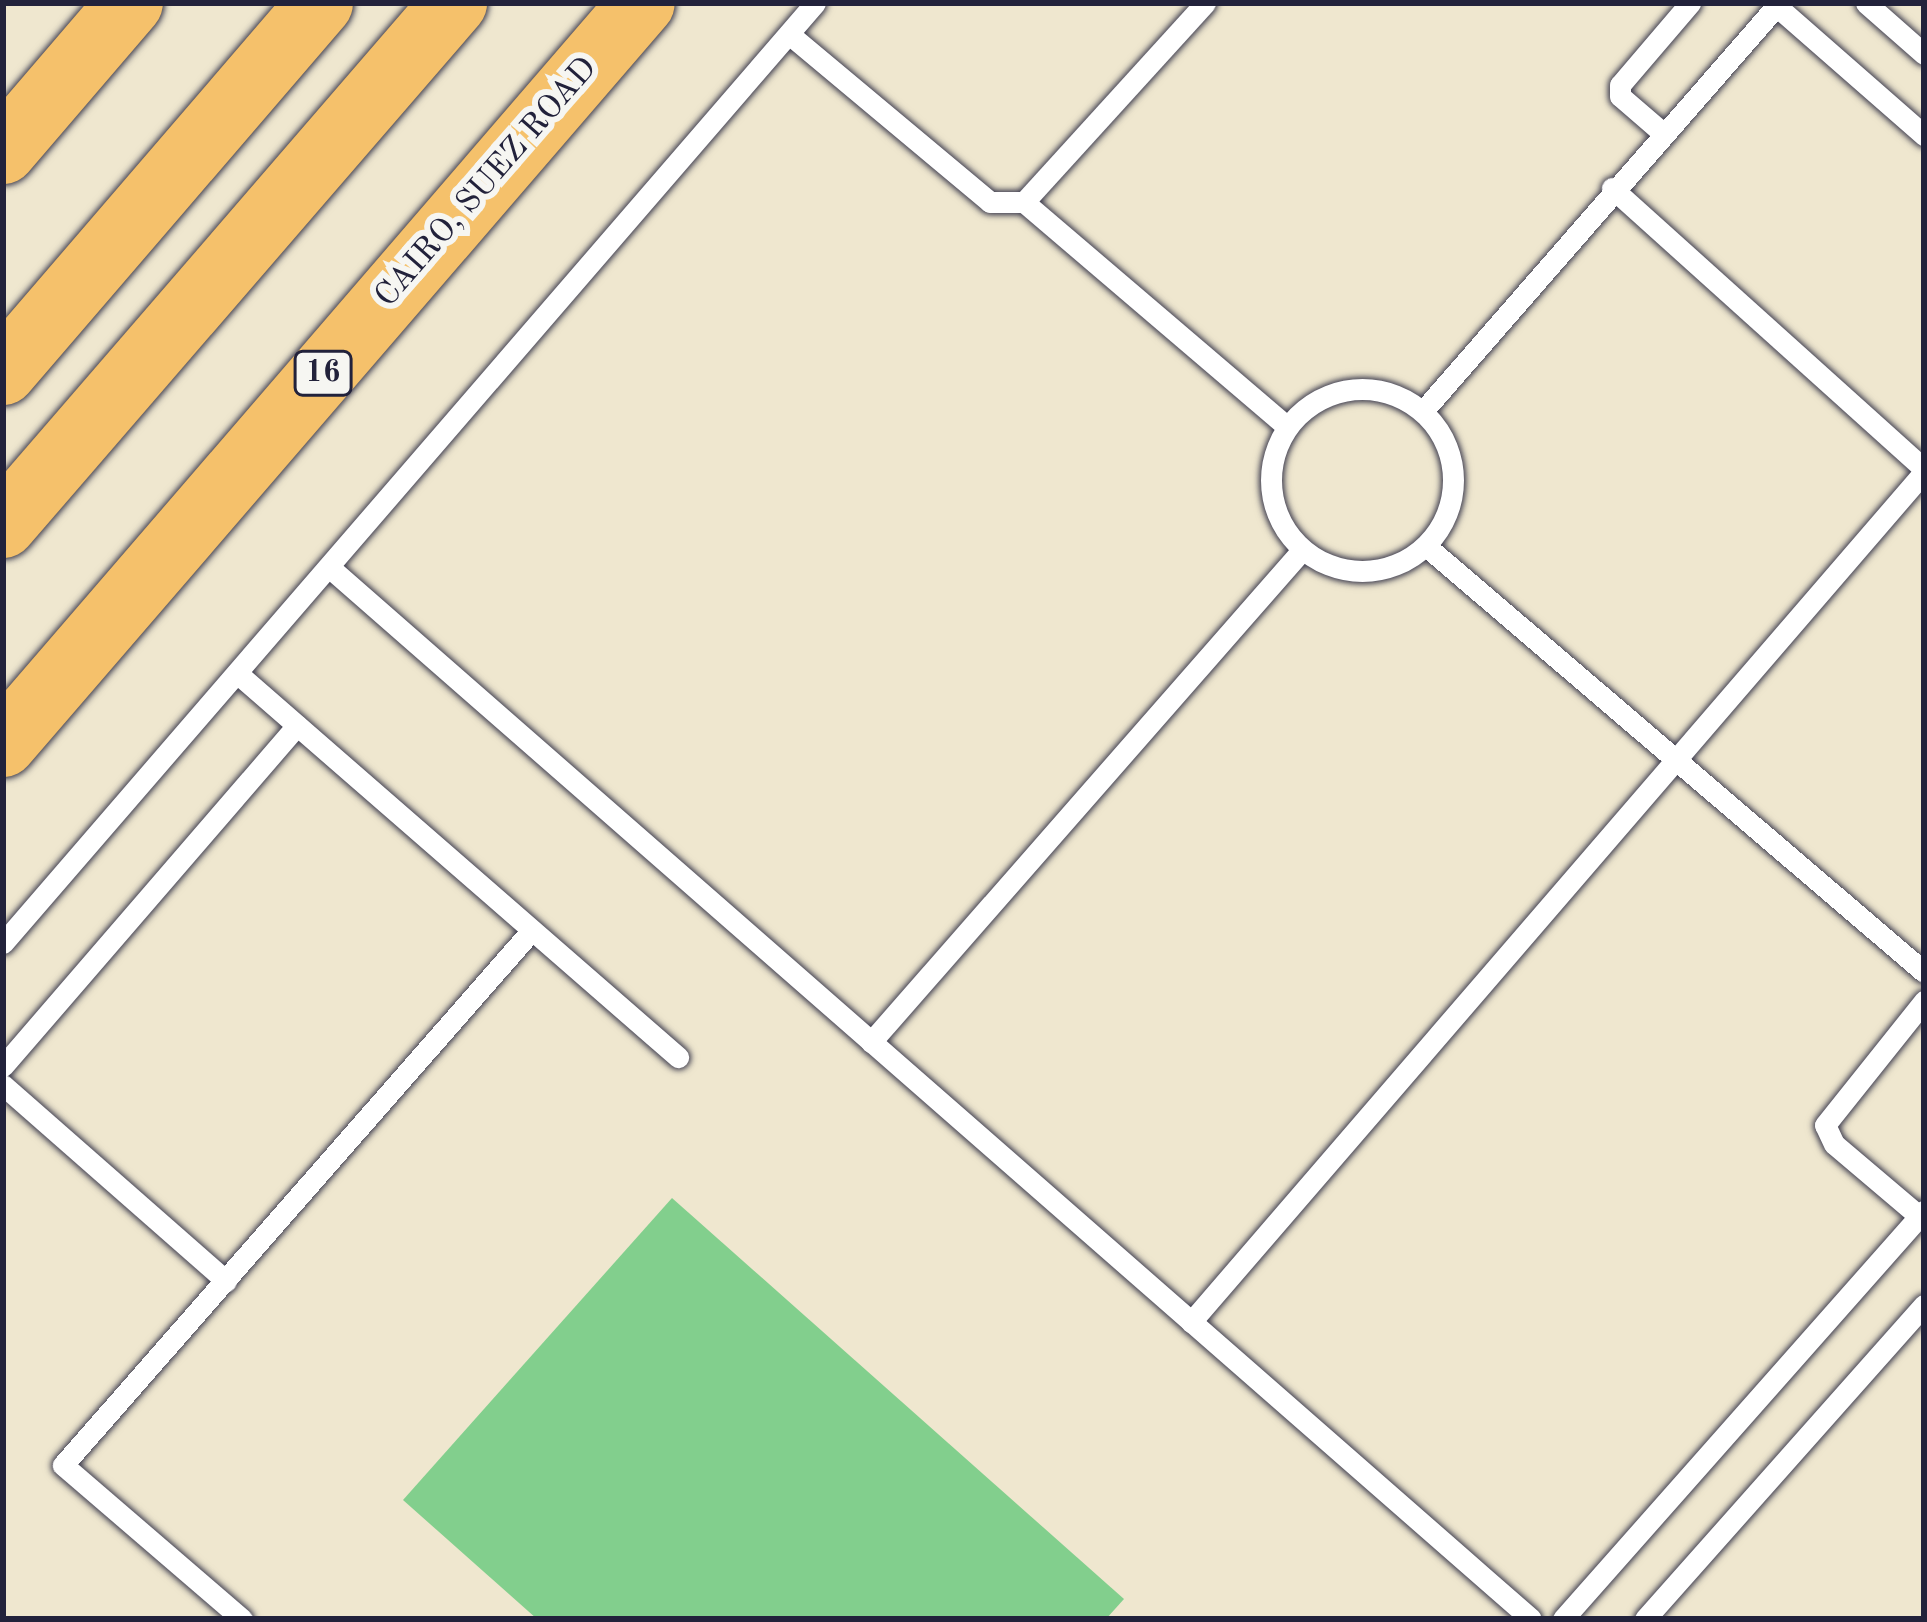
<!DOCTYPE html>
<html>
<head>
<meta charset="utf-8">
<style>
	body { margin:0 }
	#map { position:relative; width:1927px; height:1622px; overflow:hidden; background:#efe7cf; font-family:"Old Standard TT",serif }
	div>[style] { position:absolute }
	.green>* { inset:0; background:#82cf8d }
	.roads { filter:drop-shadow(0 0 3px #414051) drop-shadow(0 0 3px #414051) }
	.service>* { height:21px; margin:-10.5px; padding:0 10.5px; transform-origin:10.5px; border-radius:10.5px; background:#fff }
	.service>.ring { margin:-10.5px; padding:0; box-sizing:content-box; background:none; border:21px solid #fff; border-radius:50% }
	.primary>* { height:66px; margin:-33px; padding:0 33px; transform-origin:33px; border-radius:33px; background:#f5c16b }
	.motorway>* { height:66px; margin:-33px; padding:0 33px; transform-origin:33px; border-radius:33px; background:#f5c16b }
	span { translate:-50% -50%; white-space:nowrap; text-align:center; line-height:1.15; -webkit-text-stroke:12px #f6f6f2; paint-order:stroke }
	.shield-label span { padding:3px 9px; background:#f6f6f2; border:3px solid; border-radius:9px; -webkit-text-stroke-width:0 }
	.shield-label { font-size:30px; color:#22223b; font-weight:700 }
	.street-label { font-size:33px; color:#22223b }
	.frame { position:absolute; inset:0; border:6px solid #22223b; pointer-events:none }
</style>
</head>
<body>
<div id="map">
	<div class="green">
		<div style="clip-path:polygon(672px 1198px,1124px 1599px,1106px 1619px,537px 1619px,403px 1500px)"></div>
	</div>
	<div class="roads">
		<div class="service">
			<div style="left:1773px;top:3px;width:201px;rotate:41.2deg"></div>
			<div style="left:1866px;top:3px;width:77px;rotate:41.3deg"></div>
			<div style="left:789px;top:34px;width:262px;rotate:39.9deg"></div>
			<div style="left:990px;top:202px;width:34px"></div>
			<div style="left:1024px;top:202px;width:346px;rotate:40.5deg"></div>
			<div style="left:1664px;top:134px;width:58px;rotate:-139.2deg"></div>
			<div style="left:1620px;top:96px;width:11px;rotate:-90deg"></div>
			<div style="left:1620px;top:85px;width:108px;rotate:-49.5deg"></div>
			<div style="left:1612px;top:188px;width:420px;rotate:42deg"></div>
			<div style="left:1024px;top:202px;width:269px;rotate:-47.7deg"></div>
			<div class="ring" style="left:1271px;top:389px;width:161px;height:161px"></div>
			<div style="left:1423px;top:411px;width:541px;rotate:-48.89deg"></div>
			<div style="left:1426px;top:546px;width:655px;rotate:40.54deg"></div>
			<div style="left:329px;top:567px;width:1597px;rotate:41.19deg"></div>
			<div style="left:237px;top:673px;width:585px;rotate:41.05deg"></div>
			<div style="left:3px;top:943px;width:1242px;rotate:-49.18deg"></div>
			<div style="left:871px;top:1042px;width:654px;rotate:-48.78deg"></div>
			<div style="left:3px;top:1066px;width:450px;rotate:-49.2deg"></div>
			<div style="left:3px;top:1085px;width:297px;rotate:41.3deg"></div>
			<div style="left:1919px;top:1216px;width:111px;rotate:-139.7deg"></div>
			<div style="left:1834px;top:1144px;width:21px;rotate:-115deg"></div>
			<div style="left:1825px;top:1125px;width:159px;rotate:-51.4deg"></div>
			<div style="left:1191px;top:1322px;width:1122px;rotate:-49.23deg"></div>
			<div style="left:242px;top:1619px;width:236px;rotate:-139.3deg"></div>
			<div style="left:63px;top:1465px;width:711px;rotate:-48.76deg"></div>
			<div style="left:1563px;top:1619px;width:545px;rotate:-48.5deg"></div>
			<div style="left:1645px;top:1619px;width:420px;rotate:-48.4deg"></div>
		</div>
		<div class="primary">
			<div style="left:3px;top:151px;width:195px;rotate:-49.4deg"></div>
			<div style="left:3px;top:744px;width:978px;rotate:-49.23deg"></div>
		</div>
		<div class="motorway">
			<div style="left:3px;top:372px;width:486px;rotate:-49.3deg"></div>
			<div style="left:3px;top:525px;width:690px;rotate:-49.17deg"></div>
		</div>
	</div>
	<div class="shield-label">
		<span style="left:323px;top:373px">16</span>
	</div>
	<div class="street-label">
		<span style="left:487px;top:183px;rotate:-49deg">CAIRO, SUEZ ROAD</span>
	</div>
	<div class="frame"></div>
</div>
</body>
</html>
